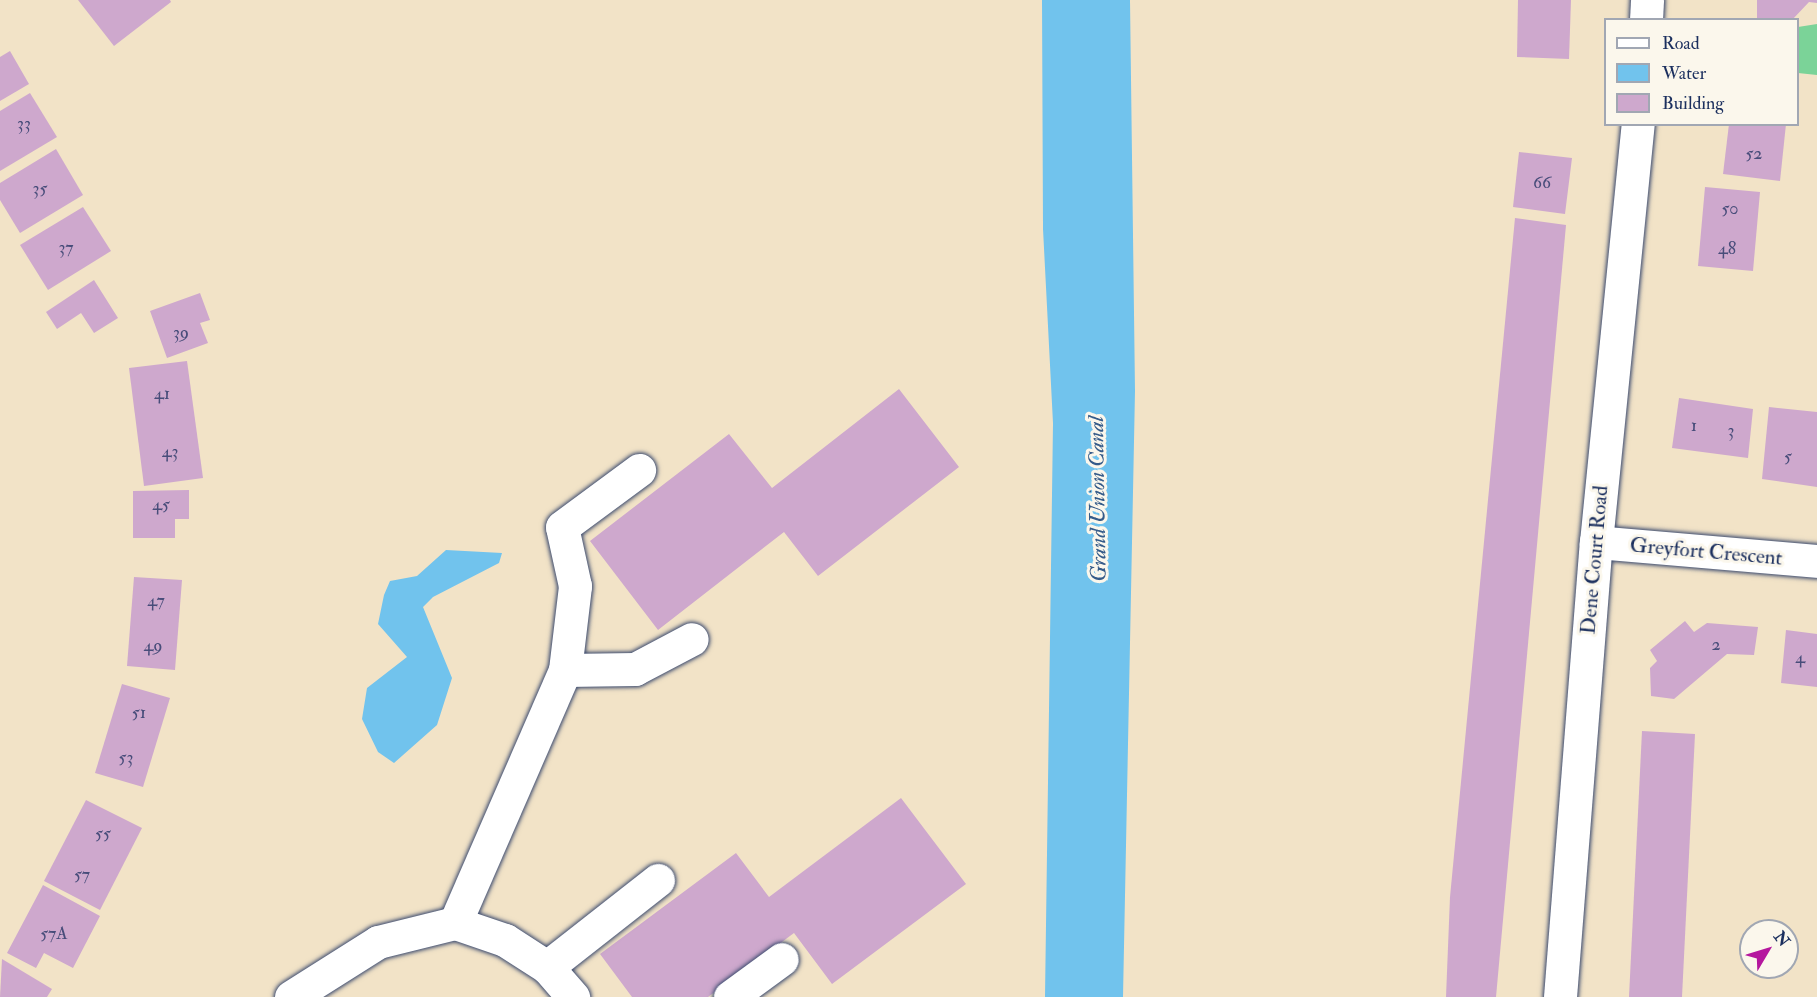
<!DOCTYPE html>
<html>
<head>
<meta charset="utf-8">
<style>
	body { margin:0 }
	#map { position:relative; width:1817px; height:997px; overflow:hidden; background:#f2e3c7; font-family:"IM FELL Double Pica",serif }
	div>[style] { position:absolute }
	.green>* { inset:0; background:#7bd398 }
	.water>* { inset:0; background:#71c3ed }
	.building>* { inset:0; background:#cea8cd }
	.roads { filter:drop-shadow(0 0 2px #3b4a6e) drop-shadow(0 0 2px #3b4a6e) }
	.minor>* { height:33px; margin:-16.5px; padding:0 16.5px; transform-origin:16.5px; border-radius:16.5px; background:#fff }
	span { translate:-50% -50%; white-space:nowrap; text-align:center; line-height:1.15; -webkit-text-stroke:6px #fbf7ec; paint-order:stroke }
	.number-label { font-size:18px; color:#484d7a }
	.number-label span { -webkit-text-stroke-width:0 }
	.street-label { font-size:21px; color:#1b2f5e }
	.water-label { font-size:22px; color:#355b89; font-style:italic }
	.legend { position:absolute; left:1604px; top:18px; width:195px; height:108px; box-sizing:border-box; background:#fbf7ec; border:2px solid #a1a7b3; margin:0; padding:8px 10px; list-style:none; font-size:18px; color:#1b2f5e }
	.legend li { display:flex; align-items:center; gap:12px; height:30px }
	.legend b { width:30px; border:2px solid #a1a7b3 }
	.north { position:absolute; left:1739px; top:919px; width:60px; height:60px; box-sizing:border-box; background:#fbf7ec; border:2px solid #a1a7b3; border-radius:50%; rotate:52deg; font-size:16px; font-weight:700; line-height:24px; text-align:center; color:#1b2f5e }
	.north::after { content:''; display:block; margin:auto; width:21px; height:27px; background:#b5179e; clip-path:polygon(50% 0,100% 100%,50% 72%,0 100%) }
</style>
</head>
<body>
<div id="map">
	<div class="green">
		<div style="clip-path:polygon(1817px 24px,1817px 75px,1798px 73px,1798px 27px)"></div>
	</div>
	<div class="water">
		<div style="clip-path:polygon(1042px 0,1130px 0,1135px 391px,1123px 997px,1045px 997px,1053px 423px,1043px 229px)"></div>
		<div style="clip-path:polygon(446px 550px,502px 553px,499px 563px,433px 597px,423px 607px,452px 678px,437px 725px,394px 763px,378px 752px,362px 719px,367px 688px,407px 657px,378px 624px,384px 595px,390px 581px,417px 576px)"></div>
	</div>
	<div class="building">
		<div style="clip-path:polygon(78px 0,170px 0,171px 2px,114px 46px)"></div>
		<div style="clip-path:polygon(1518px 0,1571px 0,1569px 59px,1517px 57px)"></div>
		<div style="clip-path:polygon(1757px 0,1817px 0,1817px 3px,1809px 2px,1792px 20px,1757px 20px)"></div>
		<div style="clip-path:polygon(10px 51px,29px 84px,0 101px,0 57px)"></div>
		<div style="clip-path:polygon(30px 93px,57px 137px,0 171px,0 111px)"></div>
		<div style="clip-path:polygon(1729px 124px,1786px 124px,1780px 181px,1723px 174px)"></div>
		<div style="clip-path:polygon(56px 149px,83px 195px,20px 233px,0 200px,0 183px)"></div>
		<div style="clip-path:polygon(1519px 152px,1572px 158px,1565px 214px,1513px 207px)"></div>
		<div style="clip-path:polygon(1705px 187px,1760px 192px,1753px 271px,1698px 266px)"></div>
		<div style="clip-path:polygon(83px 207px,111px 251px,48px 290px,20px 245px)"></div>
		<div style="clip-path:polygon(1515px 218px,1566px 225px,1496px 997px,1446px 997px,1450px 897px)"></div>
		<div style="clip-path:polygon(94px 280px,118px 318px,94px 333px,81px 313px,57px 329px,46px 312px)"></div>
		<div style="clip-path:polygon(200px 293px,210px 320px,200px 323px,208px 343px,167px 358px,150px 311px)"></div>
		<div style="clip-path:polygon(187px 361px,203px 478px,144px 486px,129px 368px)"></div>
		<div style="clip-path:polygon(899px 389px,959px 467px,818px 576px,784px 532px,658px 630px,590px 541px,729px 434px,772px 488px)"></div>
		<div style="clip-path:polygon(1679px 398px,1753px 409px,1748px 458px,1672px 448px)"></div>
		<div style="clip-path:polygon(1769px 407px,1817px 412px,1817px 487px,1762px 479px)"></div>
		<div style="clip-path:polygon(189px 490px,189px 519px,175px 519px,175px 538px,133px 538px,133px 491px)"></div>
		<div style="clip-path:polygon(134px 577px,182px 580px,175px 670px,127px 666px)"></div>
		<div style="clip-path:polygon(1685px 621px,1694px 632px,1707px 623px,1758px 627px,1754px 655px,1727px 654px,1674px 699px,1651px 696px,1650px 668px,1657px 661px,1650px 650px)"></div>
		<div style="clip-path:polygon(1786px 630px,1817px 634px,1817px 687px,1781px 683px)"></div>
		<div style="clip-path:polygon(122px 684px,170px 698px,143px 787px,95px 773px)"></div>
		<div style="clip-path:polygon(1642px 731px,1695px 734px,1682px 997px,1629px 997px)"></div>
		<div style="clip-path:polygon(901px 798px,966px 884px,832px 984px,794px 933px,708px 997px,632px 997px,600px 954px,736px 853px,769px 897px)"></div>
		<div style="clip-path:polygon(86px 800px,142px 828px,100px 910px,44px 881px)"></div>
		<div style="clip-path:polygon(43px 885px,100px 916px,73px 968px,44px 953px,36px 968px,7px 953px)"></div>
		<div style="clip-path:polygon(2px 959px,52px 989px,47px 997px,0 997px)"></div>
	</div>
	<div class="roads">
		<div class="minor">
			<div style="left:1646px;top:20px;width:20px;rotate:-87deg"></div>
			<div style="left:1596px;top:542px;width:222px;rotate:4.9deg"></div>
			<div style="left:565px;top:670px;width:85px;rotate:-83.2deg"></div>
			<div style="left:575px;top:586px;width:60px;rotate:-102.4deg"></div>
			<div style="left:562px;top:527px;width:96px;rotate:-36.5deg"></div>
			<div style="left:455px;top:923px;width:276px;rotate:-66.5deg"></div>
			<div style="left:565px;top:670px;width:70px;rotate:-0.8deg"></div>
			<div style="left:635px;top:669px;width:64px;rotate:-27.8deg"></div>
			<div style="left:547px;top:967px;width:141px;rotate:-38.1deg"></div>
			<div style="left:291px;top:997px;width:103px;rotate:-32.3deg"></div>
			<div style="left:378px;top:942px;width:79px;rotate:-13.9deg"></div>
			<div style="left:455px;top:923px;width:53px;rotate:18.8deg"></div>
			<div style="left:505px;top:940px;width:50px;rotate:32.7deg"></div>
			<div style="left:547px;top:967px;width:40px;rotate:49deg"></div>
			<div style="left:730px;top:997px;width:64px;rotate:-36.2deg"></div>
			<div style="left:1560px;top:997px;width:456px;rotate:-85.5deg"></div>
			<div style="left:1596px;top:542px;width:420px;rotate:-84.3deg"></div>
		</div>
	</div>
	<div class="number-label">
		<span style="left:24px;top:124px">33</span>
		<span style="left:1754px;top:154px">52</span>
		<span style="left:1542px;top:183px">66</span>
		<span style="left:40px;top:189px">35</span>
		<span style="left:1730px;top:209px">50</span>
		<span style="left:66px;top:248px">37</span>
		<span style="left:1727px;top:249px">48</span>
		<span style="left:181px;top:333px">39</span>
		<span style="left:162px;top:394px">41</span>
		<span style="left:1694px;top:426px">1</span>
		<span style="left:1731px;top:431px">3</span>
		<span style="left:170px;top:452px">43</span>
		<span style="left:1788px;top:457px">5</span>
		<span style="left:161px;top:505px">45</span>
		<span style="left:156px;top:601px">47</span>
		<span style="left:1716px;top:645px">2</span>
		<span style="left:153px;top:646px">49</span>
		<span style="left:1800px;top:658px">4</span>
		<span style="left:139px;top:713px">51</span>
		<span style="left:126px;top:758px">53</span>
		<span style="left:103px;top:834px">55</span>
		<span style="left:82px;top:875px">57</span>
		<span style="left:54px;top:934px">57A</span>
	</div>
	<div class="street-label">
		<span style="left:1706px;top:552px;rotate:5deg">Greyfort Crescent</span>
		<span style="left:1595px;top:560px;rotate:-85deg">Dene Court Road</span>
	</div>
	<div class="water-label">
		<span style="left:1098px;top:499px;rotate:-91deg">Grand Union Canal</span>
	</div>
	<ul class="legend">
	<li><b style="height:8px;background:#fff"></b>Road</li>
	<li><b style="height:16px;background:#71c3ed"></b>Water</li>
	<li><b style="height:16px;background:#cea8cd"></b>Building</li>
	</ul>
	<div class="north">N</div>
</div>
</body>
</html>
